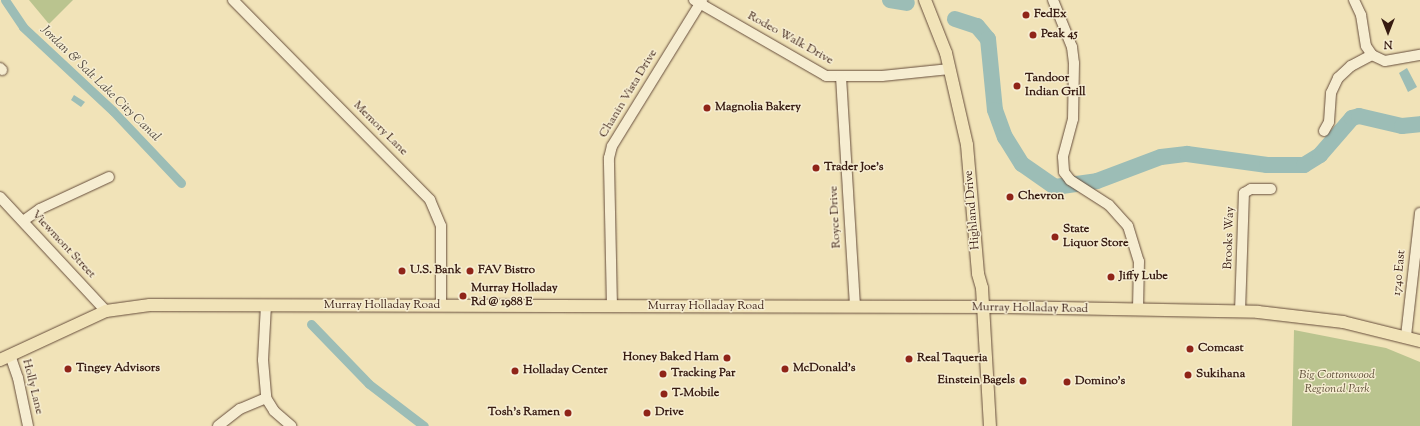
<!DOCTYPE html>
<html>
<head>
<meta charset="utf-8">
<style>
	body { margin:0 }
	#map { position:relative; width:1420px; height:426px; overflow:hidden; background:#f1e3b8; font-family:"Sorts Mill Goudy",serif }
	div>[style] { position:absolute }
	.green>* { inset:0; background:#bac48f }
	.water>* { inset:0; background:#9cbdb6 }
	.canal>* { height:9px; margin:-4.5px; padding:0 4.5px; transform-origin:4.5px; border-radius:4.5px; background:#9cbdb6 }
	.river>* { height:16px; margin:-8px; padding:0 8px; transform-origin:8px; border-radius:8px; background:#9cbdb6 }
	.roads { filter:drop-shadow(0 0 1px #664d3b) drop-shadow(0 0 1px #664d3b) }
	.minor>* { height:10px; margin:-5px; padding:0 5px; transform-origin:5px; border-radius:5px; background:#f6edd1 }
	.major>* { height:12px; margin:-6px; padding:0 6px; transform-origin:6px; border-radius:6px; background:#f1e3b8 }
	.dots>* { width:11px; height:11px; translate:-50% -50%; box-sizing:border-box; border:2px solid #f6edd1; border-radius:50% }
	span { translate:-50% -50%; white-space:nowrap; text-align:center; line-height:1.15; -webkit-text-stroke:3px #f6edd1; paint-order:stroke }
	.poi-label { font-size:12px; color:#371b11; font-weight:700 }
	.left { translate:0 -50%; text-align:left }
	.right { translate:-100% -50%; text-align:right }
	.street-label { font-size:12px; color:#371b11 }
	.park-label { font-size:12px; color:#5e4e37; font-style:italic }
	.water-label { font-size:13px; color:#554c43; font-style:italic }
	.north { position:absolute; left:1368px; top:12px; width:40px; height:40px; -webkit-text-stroke:3px #f6edd1; paint-order:stroke; rotate:180deg; font-size:11px; font-weight:700; line-height:16px; text-align:center; color:#371b11 }
	.north::after { content:''; display:block; margin:auto; width:14px; height:18px; background:#371b11; clip-path:polygon(50% 0,100% 100%,50% 72%,0 100%) }
</style>
</head>
<body>
<div id="map">
	<div class="green">
		<div style="clip-path:polygon(29px 0,73px 0,49px 24px)"></div>
		<div style="clip-path:polygon(1294px 330px,1386px 348px,1420px 362px,1420px 426px,1292px 426px)"></div>
	</div>
	<div class="water">
		<div style="clip-path:polygon(1407px 68px,1417px 87px,1408px 92px,1399px 73px)"></div>
		<div style="clip-path:polygon(74px 95px,85px 102px,81px 107px,71px 100px)"></div>
	</div>
	<div class="canal">
		<div style="left:5px;top:0;width:32px;rotate:56deg"></div>
		<div style="left:23px;top:27px;width:123px;rotate:43deg"></div>
		<div style="left:113px;top:111px;width:99px;rotate:46.6deg"></div>
		<div style="left:311px;top:324px;width:83px;rotate:46deg"></div>
		<div style="left:369px;top:384px;width:69px;rotate:37.4deg"></div>
	</div>
	<div class="river">
		<div style="left:890px;top:0;width:17px;rotate:10deg"></div>
		<div style="left:955px;top:19px;width:23px;rotate:18deg"></div>
		<div style="left:977px;top:26px;width:17px;rotate:50deg"></div>
		<div style="left:988px;top:39px;width:71px;rotate:84.4deg"></div>
		<div style="left:995px;top:110px;width:29px;rotate:70deg"></div>
		<div style="left:1005px;top:137px;width:32px;rotate:58deg"></div>
		<div style="left:1022px;top:164px;width:40px;rotate:34.9deg"></div>
		<div style="left:1055px;top:187px;width:42px;rotate:-8.1deg"></div>
		<div style="left:1097px;top:181px;width:68px;rotate:-20.6deg"></div>
		<div style="left:1161px;top:157px;width:26px;rotate:-7deg"></div>
		<div style="left:1187px;top:154px;width:81px;rotate:7.8deg"></div>
		<div style="left:1267px;top:165px;width:37px"></div>
		<div style="left:1304px;top:165px;width:19px;rotate:-32deg"></div>
		<div style="left:1320px;top:155px;width:49px;rotate:-49.1deg"></div>
		<div style="left:1352px;top:118px;width:7px;rotate:-16deg"></div>
		<div style="left:1359px;top:116px;width:44px;rotate:13.1deg"></div>
		<div style="left:1402px;top:126px;width:18px;rotate:-6deg"></div>
	</div>
	<div class="roads">
		<div class="minor">
			<div style="left:233px;top:0;width:281px;rotate:45.4deg"></div>
			<div style="left:430px;top:200px;width:28px;rotate:67deg"></div>
			<div style="left:441px;top:226px;width:80px;rotate:90deg"></div>
			<div style="left:694px;top:0;width:152px;rotate:29.9deg"></div>
			<div style="left:826px;top:76px;width:56px"></div>
			<div style="left:882px;top:76px;width:68px;rotate:-5.9deg"></div>
			<div style="left:1053px;top:0;width:51px;rotate:68deg"></div>
			<div style="left:1072px;top:47px;width:16px;rotate:83deg"></div>
			<div style="left:1074px;top:63px;width:56px;rotate:91deg"></div>
			<div style="left:1073px;top:119px;width:39px;rotate:105deg"></div>
			<div style="left:1063px;top:157px;width:15px;rotate:86deg"></div>
			<div style="left:1064px;top:172px;width:10px;rotate:53deg"></div>
			<div style="left:1070px;top:180px;width:46px;rotate:32.7deg"></div>
			<div style="left:1109px;top:205px;width:28px;rotate:48deg"></div>
			<div style="left:1128px;top:226px;width:37px;rotate:73deg"></div>
			<div style="left:1139px;top:261px;width:49px;rotate:91.2deg"></div>
			<div style="left:1354px;top:0;width:17px;rotate:65deg"></div>
			<div style="left:1361px;top:15px;width:31px;rotate:81deg"></div>
			<div style="left:1366px;top:46px;width:11px;rotate:56deg"></div>
			<div style="left:1372px;top:55px;width:14px;rotate:25deg"></div>
			<div style="left:1385px;top:61px;width:36px;rotate:-10deg"></div>
			<div style="left:0;top:68px;width:3px;rotate:45deg"></div>
			<div style="left:841px;top:77px;width:230px;rotate:86.5deg"></div>
			<div style="left:1324px;top:131px;width:10px;rotate:-61deg"></div>
			<div style="left:1329px;top:122px;width:29px;rotate:-86deg"></div>
			<div style="left:1331px;top:93px;width:17px;rotate:-65deg"></div>
			<div style="left:1338px;top:78px;width:18px;rotate:-43deg"></div>
			<div style="left:1351px;top:66px;width:24px;rotate:-28deg"></div>
			<div style="left:0;top:197px;width:156px;rotate:47.1deg"></div>
			<div style="left:23px;top:221px;width:21px;rotate:-35deg"></div>
			<div style="left:40px;top:209px;width:76px;rotate:-24.9deg"></div>
			<div style="left:266px;top:305px;width:55px;rotate:93.1deg"></div>
			<div style="left:263px;top:360px;width:38px;rotate:85deg"></div>
			<div style="left:266px;top:398px;width:15px;rotate:58deg"></div>
			<div style="left:274px;top:411px;width:23px;rotate:41deg"></div>
			<div style="left:612px;top:307px;width:149px;rotate:-91.2deg"></div>
			<div style="left:609px;top:158px;width:12px;rotate:-76deg"></div>
			<div style="left:612px;top:146px;width:172px;rotate:-58.3deg"></div>
			<div style="left:1240px;top:312px;width:119px;rotate:-88.1deg"></div>
			<div style="left:1244px;top:193px;width:8px;rotate:-30deg"></div>
			<div style="left:1251px;top:189px;width:20px"></div>
			<div style="left:1406px;top:336px;width:124px;rotate:-83.5deg"></div>
			<div style="left:10px;top:355px;width:24px;rotate:71deg"></div>
			<div style="left:18px;top:378px;width:49px;rotate:78.2deg"></div>
			<div style="left:218px;top:426px;width:28px;rotate:-38deg"></div>
			<div style="left:240px;top:409px;width:28px;rotate:-23deg"></div>
		</div>
		<div class="major">
			<div style="left:925px;top:0;width:57px;rotate:68.4deg"></div>
			<div style="left:946px;top:53px;width:94px;rotate:77.1deg"></div>
			<div style="left:967px;top:145px;width:129px;rotate:85.1deg"></div>
			<div style="left:978px;top:274px;width:15px;rotate:74deg"></div>
			<div style="left:982px;top:288px;width:138px;rotate:86.7deg"></div>
			<div style="left:0;top:360px;width:117px;rotate:-24.8deg"></div>
			<div style="left:106px;top:311px;width:44px;rotate:-7.8deg"></div>
			<div style="left:150px;top:305px;width:856px;rotate:0.13deg"></div>
			<div style="left:1006px;top:307px;width:252px;rotate:1.1deg"></div>
			<div style="left:1258px;top:312px;width:86px;rotate:6.7deg"></div>
			<div style="left:1343px;top:322px;width:79px;rotate:13.9deg"></div>
		</div>
	</div>
	<div class="dots">
		<div style="left:1026px;top:15px;background:#8f2418"></div>
		<div style="left:1033px;top:35px;background:#8f2418"></div>
		<div style="left:1017px;top:86px;background:#8f2418"></div>
		<div style="left:707px;top:108px;background:#8f2418"></div>
		<div style="left:816px;top:168px;background:#8f2418"></div>
		<div style="left:1010px;top:197px;background:#8f2418"></div>
		<div style="left:1055px;top:237px;background:#8f2418"></div>
		<div style="left:402px;top:271px;background:#8f2418"></div>
		<div style="left:470px;top:271px;background:#8f2418"></div>
		<div style="left:1111px;top:277px;background:#8f2418"></div>
		<div style="left:463px;top:296px;background:#8f2418"></div>
		<div style="left:1190px;top:349px;background:#8f2418"></div>
		<div style="left:727px;top:358px;background:#8f2418"></div>
		<div style="left:909px;top:359px;background:#8f2418"></div>
		<div style="left:68px;top:369px;background:#8f2418"></div>
		<div style="left:785px;top:369px;background:#8f2418"></div>
		<div style="left:515px;top:371px;background:#8f2418"></div>
		<div style="left:663px;top:374px;background:#8f2418"></div>
		<div style="left:1188px;top:375px;background:#8f2418"></div>
		<div style="left:1023px;top:381px;background:#8f2418"></div>
		<div style="left:1067px;top:382px;background:#8f2418"></div>
		<div style="left:664px;top:394px;background:#8f2418"></div>
		<div style="left:568px;top:413px;background:#8f2418"></div>
		<div style="left:647px;top:413px;background:#8f2418"></div>
	</div>
	<div class="poi-label">
		<span class="left" style="left:1034px;top:15px">FedEx</span>
		<span class="left" style="left:1041px;top:35px">Peak 45</span>
		<span class="left" style="left:1025px;top:86px">Tandoor<br>Indian Grill</span>
		<span class="left" style="left:715px;top:108px">Magnolia Bakery</span>
		<span class="left" style="left:824px;top:168px">Trader Joe's</span>
		<span class="left" style="left:1018px;top:197px">Chevron</span>
		<span class="left" style="left:1063px;top:237px">State<br>Liquor Store</span>
		<span class="left" style="left:410px;top:271px">U.S. Bank</span>
		<span class="left" style="left:478px;top:271px">FAV Bistro</span>
		<span class="left" style="left:1119px;top:277px">Jiffy Lube</span>
		<span class="left" style="left:471px;top:296px">Murray Holladay<br>Rd @ 1988 E</span>
		<span class="left" style="left:1198px;top:349px">Comcast</span>
		<span class="right" style="left:719px;top:358px">Honey Baked Ham</span>
		<span class="left" style="left:917px;top:359px">Real Taqueria</span>
		<span class="left" style="left:76px;top:369px">Tingey Advisors</span>
		<span class="left" style="left:793px;top:369px">McDonald's</span>
		<span class="left" style="left:523px;top:371px">Holladay Center</span>
		<span class="left" style="left:671px;top:374px">Tracking Par</span>
		<span class="left" style="left:1196px;top:375px">Sukihana</span>
		<span class="right" style="left:1015px;top:381px">Einstein Bagels</span>
		<span class="left" style="left:1075px;top:382px">Domino's</span>
		<span class="left" style="left:672px;top:394px">T-Mobile</span>
		<span class="right" style="left:560px;top:413px">Tosh's Ramen</span>
		<span class="left" style="left:655px;top:413px">Drive</span>
	</div>
	<div class="street-label">
		<span style="left:790px;top:39px;rotate:29deg">Rodeo Walk Drive</span>
		<span style="left:629px;top:94px;rotate:-59deg">Chanin Vista Drive</span>
		<span style="left:380px;top:129px;rotate:45deg">Memory Lane</span>
		<span style="left:973px;top:210px;rotate:-95deg">Highland Drive</span>
		<span style="left:836px;top:217px;rotate:-93deg">Royce Drive</span>
		<span style="left:1230px;top:238px;rotate:-88deg">Brooks Way</span>
		<span style="left:63px;top:245px;rotate:47deg">Viewmont Street</span>
		<span style="left:1400px;top:273px;rotate:-84deg">1740 East</span>
		<span style="left:382px;top:306px">Murray Holladay Road</span>
		<span style="left:706px;top:307px">Murray Holladay Road</span>
		<span style="left:1030px;top:309px;rotate:1deg">Murray Holladay Road</span>
		<span style="left:32px;top:387px;rotate:76deg">Holly Lane</span>
	</div>
	<div class="park-label">
		<span style="left:1337px;top:383px">Big Cottonwood<br>Regional Park</span>
	</div>
	<div class="water-label">
		<span style="left:100px;top:84px;rotate:44deg">Jordan &amp; Salt Lake City Canal</span>
	</div>
	<div class="north">N</div>
</div>
</body>
</html>
